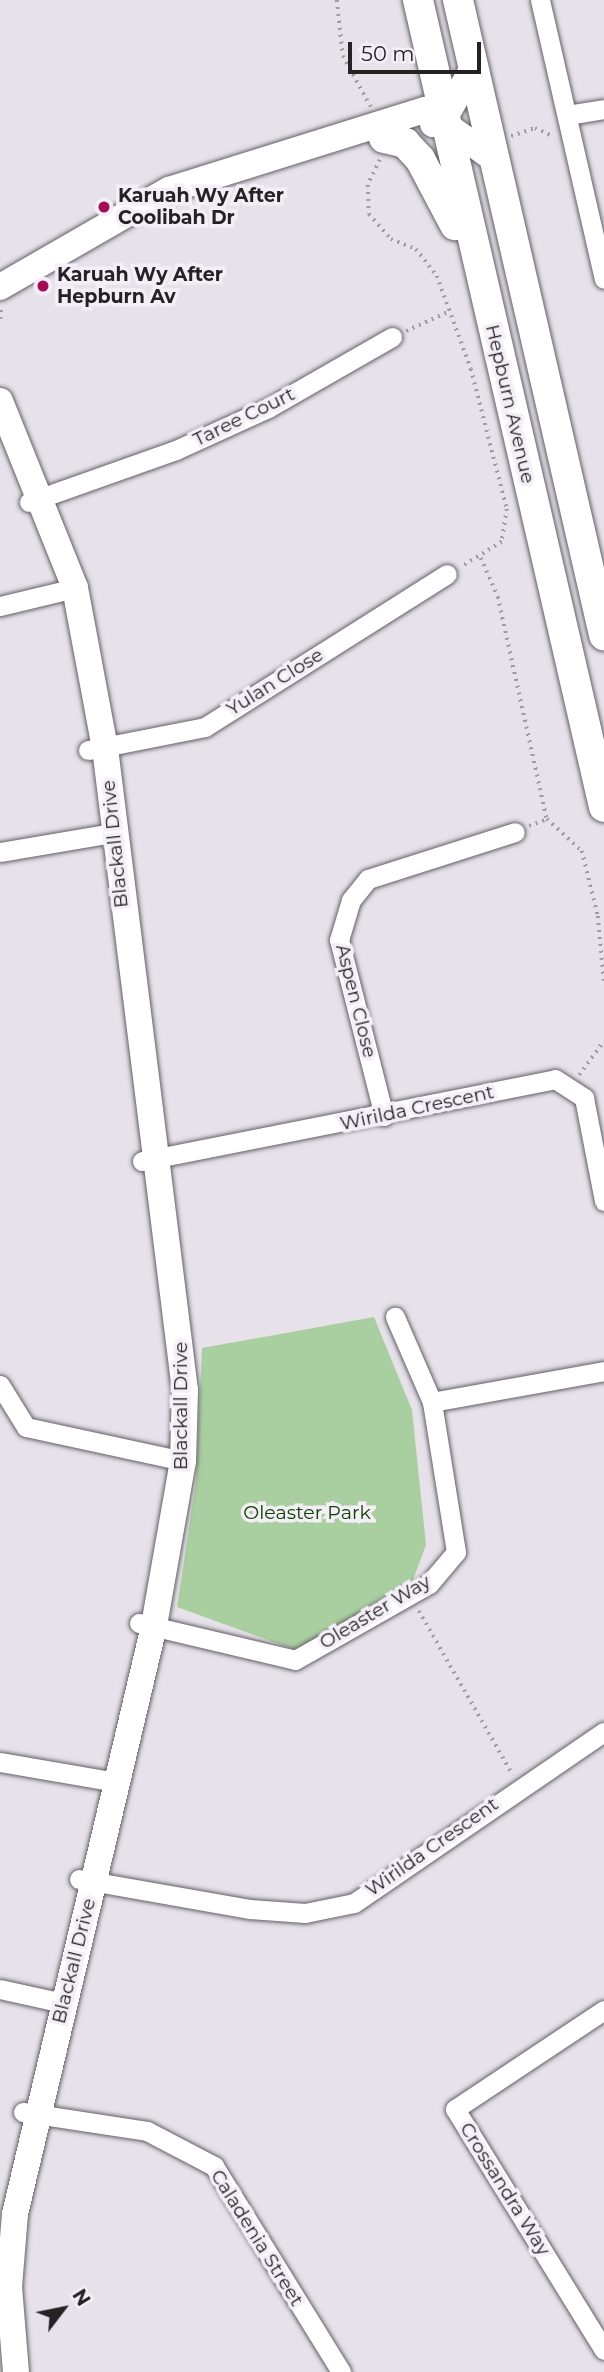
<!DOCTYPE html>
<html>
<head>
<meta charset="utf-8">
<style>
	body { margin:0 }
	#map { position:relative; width:604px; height:2372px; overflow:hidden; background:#e7e1ea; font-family:Montserrat,sans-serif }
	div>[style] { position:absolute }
	.green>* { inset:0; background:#a9cfa1 }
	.path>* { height:3.5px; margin-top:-1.75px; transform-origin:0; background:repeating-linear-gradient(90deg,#a09ca3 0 2px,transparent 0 7px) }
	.roads { filter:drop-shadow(0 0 2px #645f67) drop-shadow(0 0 2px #645f67) }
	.street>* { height:19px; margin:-9.5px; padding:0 9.5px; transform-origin:9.5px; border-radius:9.5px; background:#fff }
	.secondary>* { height:26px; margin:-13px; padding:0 13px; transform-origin:13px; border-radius:13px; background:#fff }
	.primary>* { height:30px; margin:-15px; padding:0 15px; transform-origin:15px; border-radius:15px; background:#fff }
	.dots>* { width:19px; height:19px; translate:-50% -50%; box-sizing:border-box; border:4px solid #f4eff7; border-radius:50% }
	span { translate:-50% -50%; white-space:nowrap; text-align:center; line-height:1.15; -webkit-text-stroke:7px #f4eff7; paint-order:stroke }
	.poi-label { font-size:19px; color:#242225; font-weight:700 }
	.left { translate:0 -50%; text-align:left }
	.street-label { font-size:19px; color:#242225 }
	.park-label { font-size:19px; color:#0e4200 }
	.north { position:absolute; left:28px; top:2274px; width:70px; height:70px; -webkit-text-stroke:5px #f4eff7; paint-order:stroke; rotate:58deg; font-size:19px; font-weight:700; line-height:28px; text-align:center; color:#242225 }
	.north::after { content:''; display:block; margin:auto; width:24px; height:32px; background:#242225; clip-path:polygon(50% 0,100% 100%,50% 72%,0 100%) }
	.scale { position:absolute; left:348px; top:42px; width:133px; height:32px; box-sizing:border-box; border:4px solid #242225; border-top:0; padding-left:9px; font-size:21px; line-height:24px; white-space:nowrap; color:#242225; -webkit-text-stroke:5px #f4eff7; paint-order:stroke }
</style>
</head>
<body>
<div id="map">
	<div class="green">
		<div style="clip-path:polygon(374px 1317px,412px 1410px,426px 1545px,410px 1588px,298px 1651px,177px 1607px,196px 1481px,202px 1348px)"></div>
	</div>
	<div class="path">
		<div style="left:337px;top:0;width:56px;rotate:83.9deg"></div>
		<div style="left:343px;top:56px;width:58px;rotate:61.2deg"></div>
		<div style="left:511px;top:136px;width:25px;rotate:-18deg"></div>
		<div style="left:535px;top:128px;width:19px;rotate:25deg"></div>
		<div style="left:380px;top:160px;width:28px;rotate:116deg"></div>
		<div style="left:368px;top:185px;width:29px;rotate:88deg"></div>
		<div style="left:369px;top:214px;width:33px;rotate:49deg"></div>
		<div style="left:391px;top:239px;width:27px;rotate:22deg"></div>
		<div style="left:416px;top:249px;width:34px;rotate:52deg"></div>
		<div style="left:437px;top:276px;width:99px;rotate:69.9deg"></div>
		<div style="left:471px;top:369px;width:145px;rotate:75.6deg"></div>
		<div style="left:507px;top:509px;width:33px;rotate:99deg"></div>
		<div style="left:502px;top:542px;width:46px;rotate:148.4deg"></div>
		<div style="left:0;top:319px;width:12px;rotate:-85deg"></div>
		<div style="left:406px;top:331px;width:48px;rotate:-24.4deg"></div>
		<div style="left:481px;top:558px;width:43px;rotate:66.4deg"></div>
		<div style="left:498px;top:597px;width:227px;rotate:77.6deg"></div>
		<div style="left:547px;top:819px;width:47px;rotate:42.4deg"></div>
		<div style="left:582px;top:851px;width:67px;rotate:76.2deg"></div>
		<div style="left:598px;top:916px;width:65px;rotate:84.7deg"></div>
		<div style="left:529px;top:826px;width:19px;rotate:-21deg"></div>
		<div style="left:579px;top:1075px;width:42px;rotate:-53.7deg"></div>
		<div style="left:419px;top:1611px;width:189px;rotate:60.2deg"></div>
	</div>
	<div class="roads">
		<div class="street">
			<div style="left:540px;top:0;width:286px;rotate:77.1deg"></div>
			<div style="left:567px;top:115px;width:37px;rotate:-9deg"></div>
			<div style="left:29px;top:502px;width:156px;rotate:-19.5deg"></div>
			<div style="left:176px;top:450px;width:101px;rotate:-24.5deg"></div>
			<div style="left:268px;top:408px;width:143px;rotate:-29.8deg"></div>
			<div style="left:0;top:606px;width:77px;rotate:-13.5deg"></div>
			<div style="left:88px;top:750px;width:119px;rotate:-11.1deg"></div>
			<div style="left:205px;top:727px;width:286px;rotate:-32.3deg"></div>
			<div style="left:0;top:852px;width:114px;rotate:-9.6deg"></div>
			<div style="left:384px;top:1116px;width:182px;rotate:-104.3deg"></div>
			<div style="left:339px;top:940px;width:42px;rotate:-73.3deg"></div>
			<div style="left:351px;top:900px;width:27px;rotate:-51deg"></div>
			<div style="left:368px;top:879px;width:154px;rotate:-17.7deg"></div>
			<div style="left:142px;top:1161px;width:421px;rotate:-11.2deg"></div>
			<div style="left:555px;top:1079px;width:35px;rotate:33deg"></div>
			<div style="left:584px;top:1098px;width:105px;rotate:79deg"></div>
			<div style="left:0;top:1385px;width:49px;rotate:58.2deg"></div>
			<div style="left:26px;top:1427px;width:161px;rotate:12.2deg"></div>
			<div style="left:432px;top:1402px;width:175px;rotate:-10.2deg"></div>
			<div style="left:139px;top:1623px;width:160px;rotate:13.3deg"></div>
			<div style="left:295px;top:1660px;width:154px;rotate:-29.6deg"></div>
			<div style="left:429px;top:1584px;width:42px;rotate:-49.8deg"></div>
			<div style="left:456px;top:1552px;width:152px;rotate:-99.1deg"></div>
			<div style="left:432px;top:1402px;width:93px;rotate:-113.5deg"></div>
			<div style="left:0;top:1762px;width:118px;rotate:9.8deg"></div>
			<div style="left:79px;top:1879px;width:174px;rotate:10deg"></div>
			<div style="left:250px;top:1909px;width:55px;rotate:4.2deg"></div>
			<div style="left:305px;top:1913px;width:50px;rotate:-11.5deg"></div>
			<div style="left:354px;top:1903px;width:303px;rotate:-34.4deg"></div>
			<div style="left:0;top:1989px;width:65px;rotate:12.5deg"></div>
			<div style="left:604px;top:2010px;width:179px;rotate:146.4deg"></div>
			<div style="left:455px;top:2109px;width:283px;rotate:58.3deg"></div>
			<div style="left:23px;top:2112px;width:125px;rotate:8.7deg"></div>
			<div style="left:147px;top:2131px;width:76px;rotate:27.6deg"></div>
			<div style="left:214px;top:2166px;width:242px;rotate:58.3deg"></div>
		</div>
		<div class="secondary">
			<div style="left:433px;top:124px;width:12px;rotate:-24deg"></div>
			<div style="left:444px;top:119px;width:59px;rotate:-60.4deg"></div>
			<div style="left:0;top:287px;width:195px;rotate:-29.9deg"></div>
			<div style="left:169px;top:190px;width:268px;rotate:-17.4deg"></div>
			<div style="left:425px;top:110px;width:85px;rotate:35.4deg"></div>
			<div style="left:0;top:401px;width:201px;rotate:68.1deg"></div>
			<div style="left:75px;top:588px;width:163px;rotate:79.4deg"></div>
			<div style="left:105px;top:748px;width:647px;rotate:82.9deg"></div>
			<div style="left:185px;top:1390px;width:71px;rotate:91.6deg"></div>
			<div style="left:183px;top:1461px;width:168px;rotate:100deg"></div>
			<div style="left:154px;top:1626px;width:604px;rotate:103.3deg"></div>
			<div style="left:15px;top:2214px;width:73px;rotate:94.7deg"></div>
			<div style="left:9px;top:2287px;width:85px;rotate:85.3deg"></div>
		</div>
		<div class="primary">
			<div style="left:418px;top:0;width:828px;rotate:77.02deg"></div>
			<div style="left:458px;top:0;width:652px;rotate:77.05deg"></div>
			<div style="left:384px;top:138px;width:22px;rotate:13deg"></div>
			<div style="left:405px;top:143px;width:22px;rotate:47deg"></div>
			<div style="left:420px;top:159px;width:75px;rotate:62.1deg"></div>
		</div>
	</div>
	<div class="dots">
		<div style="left:104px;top:207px;background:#a21053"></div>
		<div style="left:43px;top:286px;background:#a21053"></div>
	</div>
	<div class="poi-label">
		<span class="left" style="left:118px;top:207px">Karuah Wy After<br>Coolibah Dr</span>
		<span class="left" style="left:57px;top:286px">Karuah Wy After<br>Hepburn Av</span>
	</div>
	<div class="street-label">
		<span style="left:510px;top:404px;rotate:77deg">Hepburn Avenue</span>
		<span style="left:244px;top:417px;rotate:-26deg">Taree Court</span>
		<span style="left:275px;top:682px;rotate:-32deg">Yulan Close</span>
		<span style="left:115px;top:844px;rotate:-96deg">Blackall Drive</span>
		<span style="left:356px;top:1001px;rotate:76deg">Aspen Close</span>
		<span style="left:417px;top:1108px;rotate:-12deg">Wirilda Crescent</span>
		<span style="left:181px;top:1406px;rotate:-90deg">Blackall Drive</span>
		<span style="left:375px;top:1612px;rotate:-31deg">Oleaster Way</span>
		<span style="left:432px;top:1847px;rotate:-35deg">Wirilda Crescent</span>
		<span style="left:74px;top:1961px;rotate:-76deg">Blackall Drive</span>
		<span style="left:505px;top:2189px;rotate:58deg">Crossandra Way</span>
		<span style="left:257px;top:2238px;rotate:58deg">Caladenia Street</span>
	</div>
	<div class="park-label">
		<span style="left:307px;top:1513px">Oleaster Park</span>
	</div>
	<div class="north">N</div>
	<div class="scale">50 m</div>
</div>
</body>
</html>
